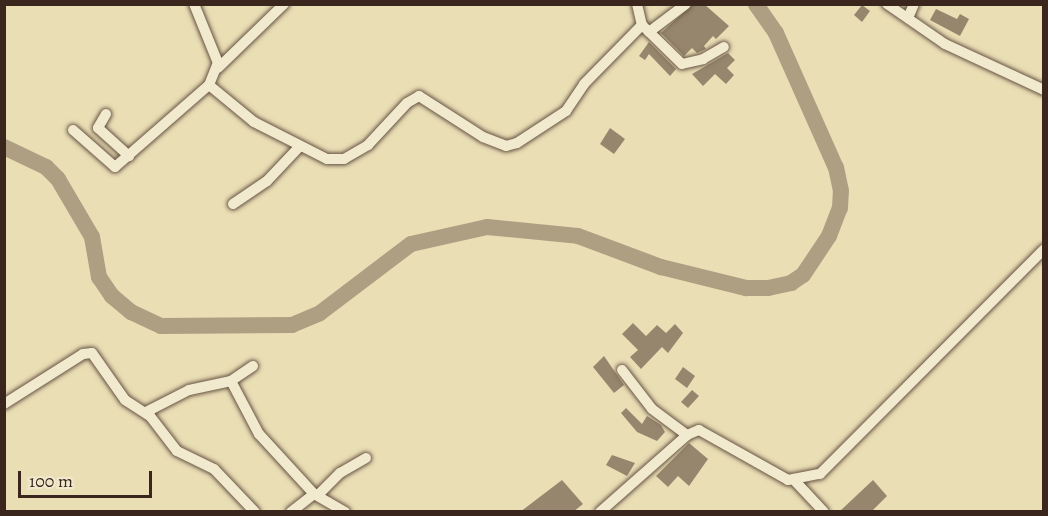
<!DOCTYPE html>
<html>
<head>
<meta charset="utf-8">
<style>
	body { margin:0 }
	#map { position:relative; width:1048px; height:516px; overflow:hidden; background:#eadeb5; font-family:Alegreya,serif }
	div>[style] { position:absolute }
	.river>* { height:16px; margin:-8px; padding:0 8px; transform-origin:8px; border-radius:8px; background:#ae9f82 }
	.building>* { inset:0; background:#96866d }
	.roads { filter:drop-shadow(0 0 2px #675444) drop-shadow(0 0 2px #675444) }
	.minor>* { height:10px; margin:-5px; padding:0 5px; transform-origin:5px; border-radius:5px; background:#f1eacf }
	span { translate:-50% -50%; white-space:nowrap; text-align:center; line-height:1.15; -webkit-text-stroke:5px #f1eacf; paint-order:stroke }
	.frame { position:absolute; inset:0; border:6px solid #3b261e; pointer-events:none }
	.scale { position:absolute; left:18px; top:471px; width:134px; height:27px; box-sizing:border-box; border:3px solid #3b261e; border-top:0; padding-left:8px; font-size:18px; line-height:21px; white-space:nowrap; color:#3b261e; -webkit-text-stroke:4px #f1eacf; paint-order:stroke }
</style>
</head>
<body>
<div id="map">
	<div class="river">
		<div style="left:4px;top:147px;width:47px;rotate:25.5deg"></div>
		<div style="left:46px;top:167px;width:17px;rotate:45deg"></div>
		<div style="left:58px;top:179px;width:67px;rotate:59.6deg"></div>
		<div style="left:92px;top:237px;width:41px;rotate:80.1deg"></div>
		<div style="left:99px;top:277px;width:23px;rotate:56deg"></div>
		<div style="left:112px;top:296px;width:25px;rotate:40deg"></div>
		<div style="left:131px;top:312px;width:33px;rotate:25deg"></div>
		<div style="left:161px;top:326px;width:131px;rotate:-0.4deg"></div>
		<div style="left:292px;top:325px;width:30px;rotate:-23deg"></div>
		<div style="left:320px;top:313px;width:114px;rotate:-37.2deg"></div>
		<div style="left:411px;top:244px;width:78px;rotate:-12.6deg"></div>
		<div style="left:487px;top:227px;width:91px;rotate:5.6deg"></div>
		<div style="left:578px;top:236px;width:89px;rotate:20.5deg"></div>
		<div style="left:661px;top:267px;width:88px;rotate:13.9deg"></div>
		<div style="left:746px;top:288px;width:22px"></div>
		<div style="left:768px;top:288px;width:24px;rotate:-12deg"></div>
		<div style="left:791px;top:283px;width:14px;rotate:-34deg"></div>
		<div style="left:803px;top:275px;width:47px;rotate:-56.3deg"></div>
		<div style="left:829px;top:236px;width:30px;rotate:-69deg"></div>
		<div style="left:840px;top:208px;width:17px;rotate:-87deg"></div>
		<div style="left:841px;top:191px;width:24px;rotate:-102deg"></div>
		<div style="left:836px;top:168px;width:148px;rotate:-114deg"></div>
		<div style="left:776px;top:33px;width:35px;rotate:-125deg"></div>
	</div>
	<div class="building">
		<div style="clip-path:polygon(693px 4px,704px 4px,729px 26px,716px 39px,713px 36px,704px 46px,706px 49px,697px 53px,692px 48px,684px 56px,661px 33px)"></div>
		<div style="clip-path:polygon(862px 5px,870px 11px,862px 22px,854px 15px)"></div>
		<div style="clip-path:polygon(936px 9px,957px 19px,960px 14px,969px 19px,960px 36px,930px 20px)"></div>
		<div style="clip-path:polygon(649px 42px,676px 69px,670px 76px,649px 54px,645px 60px,639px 56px)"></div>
		<div style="clip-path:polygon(728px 53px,735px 60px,727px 68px,734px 75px,726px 84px,715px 74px,703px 86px,692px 74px)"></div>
		<div style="clip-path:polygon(610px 128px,625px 139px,614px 154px,600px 144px)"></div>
		<div style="clip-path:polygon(633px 323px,646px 336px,657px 325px,666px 333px,675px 324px,683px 333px,668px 353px,662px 347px,641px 369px,630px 357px,638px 350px,622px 334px)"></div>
		<div style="clip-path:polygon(604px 356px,624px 385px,614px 393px,593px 367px)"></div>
		<div style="clip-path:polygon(683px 367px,695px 376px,687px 388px,675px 379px)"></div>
		<div style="clip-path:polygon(692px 390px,699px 396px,688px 408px,681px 402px)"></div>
		<div style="clip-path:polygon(626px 408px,642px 424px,647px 416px,661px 425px,665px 432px,657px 441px,637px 432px,621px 413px)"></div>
		<div style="clip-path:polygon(689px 443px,708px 459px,689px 486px,678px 476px,668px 487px,656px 476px)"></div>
		<div style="clip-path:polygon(612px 455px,635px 463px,627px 476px,606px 465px)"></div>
		<div style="clip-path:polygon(562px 480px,583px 504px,573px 512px,520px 512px)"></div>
		<div style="clip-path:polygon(873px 480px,887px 496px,871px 512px,839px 512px)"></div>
	</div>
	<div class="roads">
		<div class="minor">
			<div style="left:637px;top:4px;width:22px;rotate:77deg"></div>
			<div style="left:642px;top:25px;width:56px;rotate:44.3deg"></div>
			<div style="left:682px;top:64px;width:22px;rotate:-13deg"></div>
			<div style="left:703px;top:59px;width:24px;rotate:-30deg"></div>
			<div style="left:887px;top:4px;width:70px;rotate:34.6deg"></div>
			<div style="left:945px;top:44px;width:109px;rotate:24.9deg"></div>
			<div style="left:908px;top:18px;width:15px;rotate:-67deg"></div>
			<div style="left:649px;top:32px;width:46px;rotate:-37.1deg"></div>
			<div style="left:218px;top:68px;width:92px;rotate:-44.1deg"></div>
			<div style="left:209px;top:85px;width:58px;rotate:39.4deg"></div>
			<div style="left:254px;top:122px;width:82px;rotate:26.9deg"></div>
			<div style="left:327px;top:159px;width:17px"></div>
			<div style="left:344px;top:159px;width:28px;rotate:-30deg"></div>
			<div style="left:368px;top:145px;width:57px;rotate:-47.1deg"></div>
			<div style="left:407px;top:103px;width:14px;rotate:-30deg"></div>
			<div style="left:419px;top:96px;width:76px;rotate:32.6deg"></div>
			<div style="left:483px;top:137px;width:25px;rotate:21deg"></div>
			<div style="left:506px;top:146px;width:11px;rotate:-15deg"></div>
			<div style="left:517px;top:143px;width:59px;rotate:-33.1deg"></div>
			<div style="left:566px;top:111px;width:32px;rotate:-56deg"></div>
			<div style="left:584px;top:84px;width:83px;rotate:-45.5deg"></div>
			<div style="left:106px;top:114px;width:16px;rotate:120deg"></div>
			<div style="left:98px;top:128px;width:42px;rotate:42.1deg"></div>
			<div style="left:73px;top:130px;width:56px;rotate:41.4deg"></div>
			<div style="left:115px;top:167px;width:125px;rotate:-41.1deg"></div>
			<div style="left:209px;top:85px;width:24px;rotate:-68deg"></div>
			<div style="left:218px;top:63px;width:64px;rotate:-112.1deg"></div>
			<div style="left:233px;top:204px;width:41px;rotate:-34.1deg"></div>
			<div style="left:267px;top:181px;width:48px;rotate:-46.7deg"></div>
			<div style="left:253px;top:366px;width:27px;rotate:146deg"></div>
			<div style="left:231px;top:381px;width:60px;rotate:62.2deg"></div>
			<div style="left:259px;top:434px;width:81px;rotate:47.5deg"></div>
			<div style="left:622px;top:370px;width:49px;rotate:52.4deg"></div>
			<div style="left:652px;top:409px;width:44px;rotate:36.6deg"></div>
			<div style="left:4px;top:404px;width:93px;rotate:-32.3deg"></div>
			<div style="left:83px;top:354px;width:9px;rotate:-6deg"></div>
			<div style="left:92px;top:353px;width:57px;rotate:54.9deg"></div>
			<div style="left:125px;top:400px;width:30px;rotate:33deg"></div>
			<div style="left:150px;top:416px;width:44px;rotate:52.4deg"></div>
			<div style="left:177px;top:451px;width:41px;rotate:25.9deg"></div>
			<div style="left:214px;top:469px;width:59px;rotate:46.4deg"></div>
			<div style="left:146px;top:412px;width:48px;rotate:-27.1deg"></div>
			<div style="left:189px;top:390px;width:43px;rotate:-12.1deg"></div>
			<div style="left:795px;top:481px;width:42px;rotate:46.9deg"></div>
			<div style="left:318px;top:495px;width:31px;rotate:-45deg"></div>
			<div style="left:340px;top:473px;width:30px;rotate:-30deg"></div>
			<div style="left:291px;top:512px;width:29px;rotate:-38deg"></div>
			<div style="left:314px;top:494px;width:36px;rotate:30deg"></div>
			<div style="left:600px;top:512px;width:116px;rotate:-41.5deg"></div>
			<div style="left:687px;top:435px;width:13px;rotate:-23deg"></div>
			<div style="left:699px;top:430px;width:102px;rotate:29.3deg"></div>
			<div style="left:788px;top:480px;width:33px;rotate:-11deg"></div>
			<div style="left:820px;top:474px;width:317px;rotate:-45.1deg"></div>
		</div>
	</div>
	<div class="frame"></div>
	<div class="scale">100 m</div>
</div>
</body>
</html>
